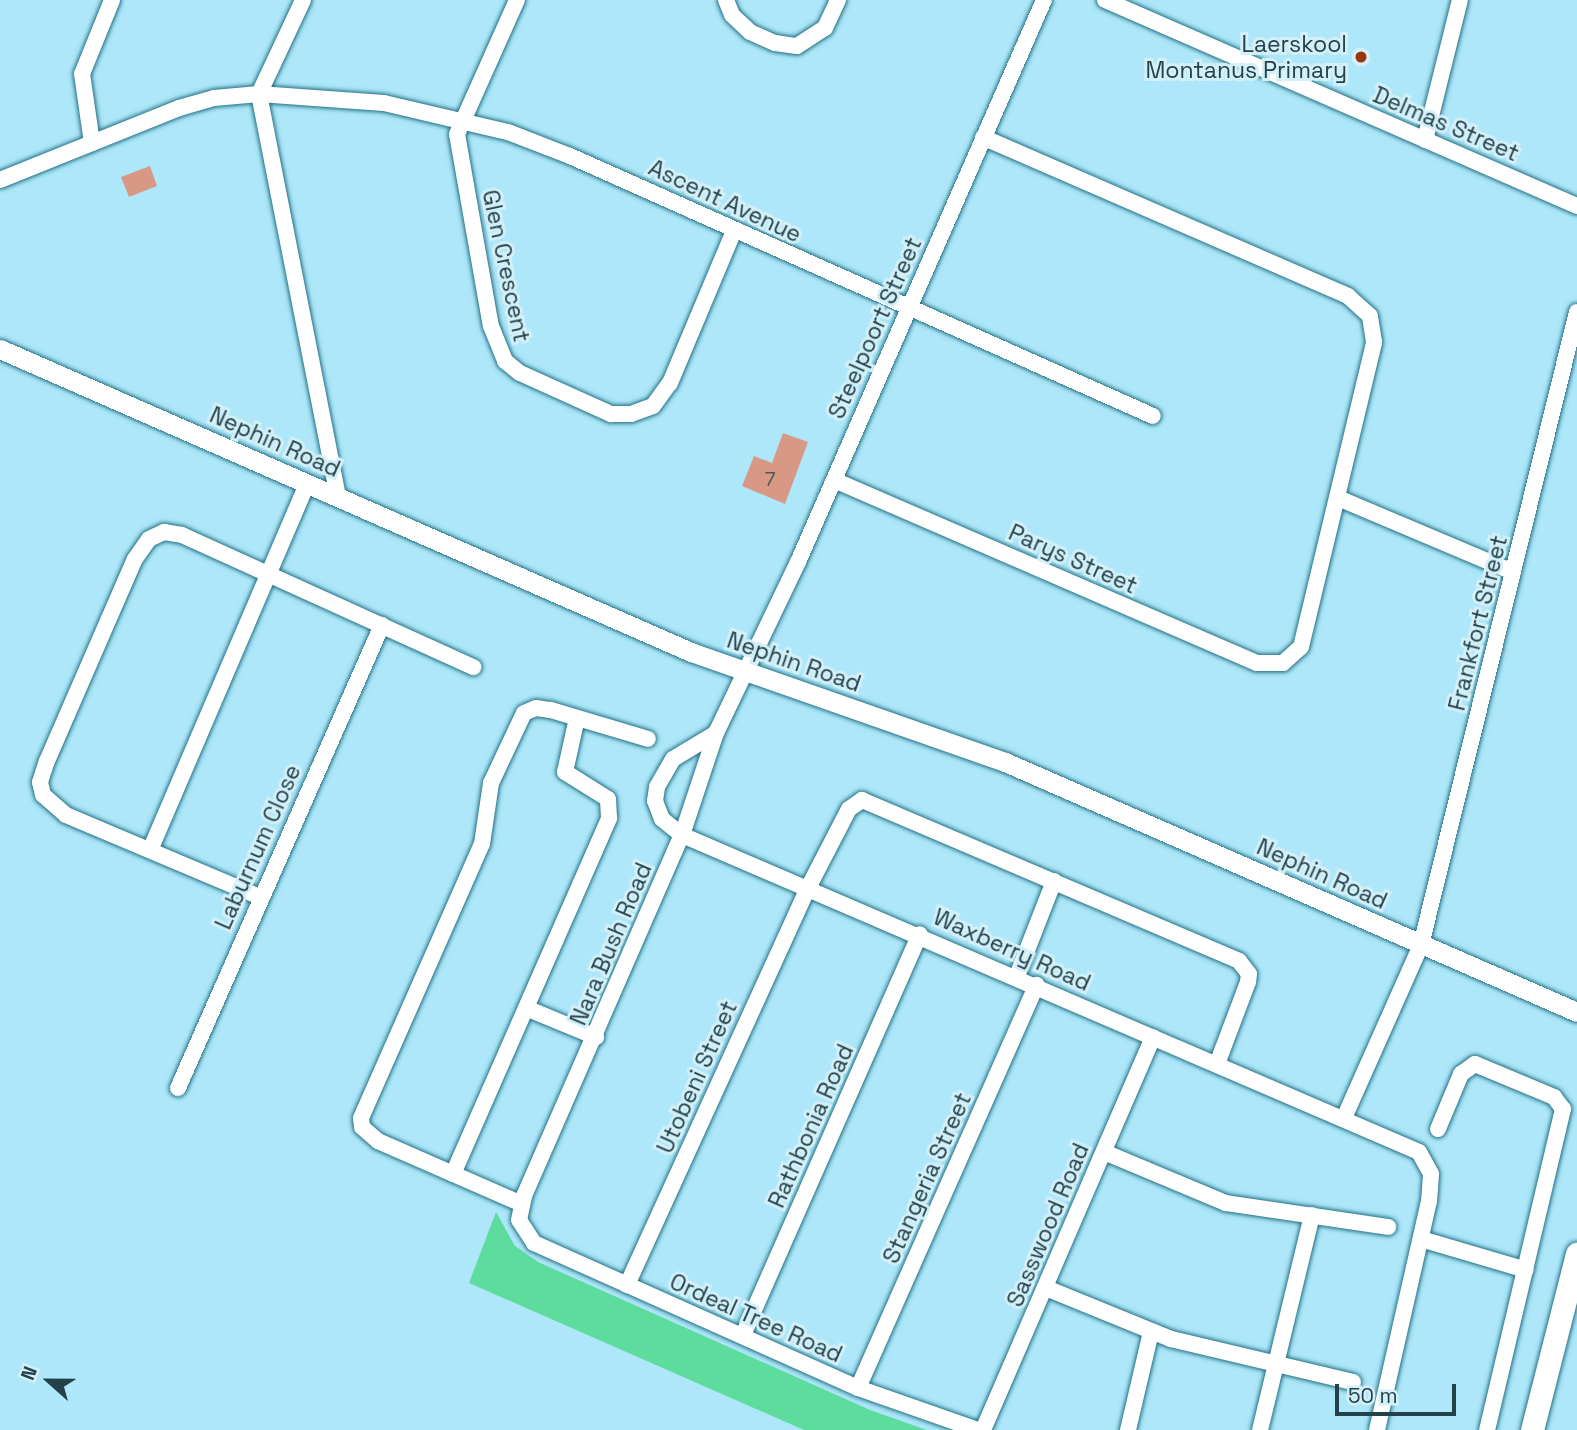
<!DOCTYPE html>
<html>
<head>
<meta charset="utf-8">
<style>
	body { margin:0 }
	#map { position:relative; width:1577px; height:1430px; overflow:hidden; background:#ade7f9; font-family:"Space Grotesk",sans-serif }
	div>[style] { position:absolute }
	.green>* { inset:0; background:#5ddc9d }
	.building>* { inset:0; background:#d79985 }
	.roads { filter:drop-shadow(0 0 2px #227185) drop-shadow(0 0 2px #227185) }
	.minor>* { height:16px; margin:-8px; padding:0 8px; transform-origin:8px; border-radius:8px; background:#fff }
	.tertiary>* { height:19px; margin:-9.5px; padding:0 9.5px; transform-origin:9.5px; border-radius:9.5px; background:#fff }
	.secondary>* { height:23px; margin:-11.5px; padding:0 11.5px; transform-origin:11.5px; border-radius:11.5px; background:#fff }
	.dots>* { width:19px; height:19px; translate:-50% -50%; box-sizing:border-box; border:4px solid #d3eff8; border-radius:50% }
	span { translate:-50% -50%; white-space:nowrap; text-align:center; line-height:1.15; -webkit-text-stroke:6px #d3eff8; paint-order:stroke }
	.number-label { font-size:19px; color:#4f575a }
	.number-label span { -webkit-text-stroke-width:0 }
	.poi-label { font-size:23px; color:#22414b }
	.right { translate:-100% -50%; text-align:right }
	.street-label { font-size:23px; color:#22414b }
	.north { position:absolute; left:14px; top:1346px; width:70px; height:70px; -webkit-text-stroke:5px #d3eff8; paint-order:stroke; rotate:291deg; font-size:19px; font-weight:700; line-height:28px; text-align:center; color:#22414b }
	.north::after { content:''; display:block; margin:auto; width:24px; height:32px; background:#22414b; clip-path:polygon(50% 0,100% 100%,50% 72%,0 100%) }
	.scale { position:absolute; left:1335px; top:1384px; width:121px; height:32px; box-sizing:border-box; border:4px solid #22414b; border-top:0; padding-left:9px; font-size:21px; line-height:24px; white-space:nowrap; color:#22414b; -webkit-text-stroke:5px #d3eff8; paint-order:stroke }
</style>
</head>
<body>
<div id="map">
	<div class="green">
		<div style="clip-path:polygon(496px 1212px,515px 1246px,538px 1262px,870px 1410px,927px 1430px,804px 1430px,469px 1283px)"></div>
	</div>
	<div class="building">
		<div style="clip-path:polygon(150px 166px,157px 186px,129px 197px,121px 177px)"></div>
		<div style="clip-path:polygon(783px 433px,808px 442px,785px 504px,742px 486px,754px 456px,772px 463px)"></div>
	</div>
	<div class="roads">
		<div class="minor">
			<div style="left:517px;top:0;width:147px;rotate:114.1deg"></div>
			<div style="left:457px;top:134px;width:195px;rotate:80deg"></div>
			<div style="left:491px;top:326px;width:38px;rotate:68deg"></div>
			<div style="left:505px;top:361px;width:19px;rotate:39deg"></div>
			<div style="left:520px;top:373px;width:100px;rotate:24.3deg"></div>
			<div style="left:611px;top:414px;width:20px"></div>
			<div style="left:631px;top:414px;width:23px;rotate:-20deg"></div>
			<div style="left:653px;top:406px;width:29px;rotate:-54deg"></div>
			<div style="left:670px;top:383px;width:165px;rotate:-67.2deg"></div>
			<div style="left:726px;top:0;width:16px;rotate:68deg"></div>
			<div style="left:732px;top:15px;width:25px;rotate:43deg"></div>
			<div style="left:750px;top:32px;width:27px;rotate:24deg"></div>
			<div style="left:775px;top:43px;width:22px;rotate:8deg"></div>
			<div style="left:797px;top:46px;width:33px;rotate:-33deg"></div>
			<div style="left:825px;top:28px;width:31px;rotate:-65deg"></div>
			<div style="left:1105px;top:0;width:515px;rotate:23.58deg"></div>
			<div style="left:259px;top:94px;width:410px;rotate:78.9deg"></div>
			<div style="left:259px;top:94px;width:104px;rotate:-64.9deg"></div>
			<div style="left:1425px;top:140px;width:144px;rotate:-76deg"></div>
			<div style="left:92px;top:143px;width:70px;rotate:-98.2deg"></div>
			<div style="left:82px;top:74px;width:80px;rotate:-67.9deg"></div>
			<div style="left:0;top:180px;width:193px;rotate:-21.9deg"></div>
			<div style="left:179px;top:108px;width:36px;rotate:-16deg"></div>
			<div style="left:214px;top:98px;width:45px;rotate:-5.1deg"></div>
			<div style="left:259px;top:94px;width:125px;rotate:4.1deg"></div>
			<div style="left:384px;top:103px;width:127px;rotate:13.2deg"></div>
			<div style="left:508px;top:132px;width:66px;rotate:21.2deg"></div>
			<div style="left:570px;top:156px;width:638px;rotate:24.04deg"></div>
			<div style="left:834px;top:480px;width:461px;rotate:23.4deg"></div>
			<div style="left:1257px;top:663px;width:26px"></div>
			<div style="left:1283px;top:663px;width:24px;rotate:-42deg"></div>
			<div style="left:1301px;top:647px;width:314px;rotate:-76.5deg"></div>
			<div style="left:1374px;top:342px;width:26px;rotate:-99deg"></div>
			<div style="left:1370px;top:316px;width:30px;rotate:-138deg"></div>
			<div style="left:1348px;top:296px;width:398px;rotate:-156.5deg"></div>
			<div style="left:1338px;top:498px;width:190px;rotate:22.9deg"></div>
			<div style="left:716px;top:733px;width:50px;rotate:148.8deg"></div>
			<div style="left:673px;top:759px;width:32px;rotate:120deg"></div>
			<div style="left:657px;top:787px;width:14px;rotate:98deg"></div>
			<div style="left:655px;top:801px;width:19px;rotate:69deg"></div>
			<div style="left:662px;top:819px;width:26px;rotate:39deg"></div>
			<div style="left:682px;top:835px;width:802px;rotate:23.27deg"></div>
			<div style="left:1419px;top:1152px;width:25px;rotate:61deg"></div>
			<div style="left:1431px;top:1174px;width:27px;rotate:94deg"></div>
			<div style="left:1429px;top:1201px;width:235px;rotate:102.8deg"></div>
			<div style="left:151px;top:848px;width:396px;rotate:-66.8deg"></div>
			<div style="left:260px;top:897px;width:211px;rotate:-157.1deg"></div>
			<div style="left:66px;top:815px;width:30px;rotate:-139deg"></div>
			<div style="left:43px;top:795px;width:13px;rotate:-103deg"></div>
			<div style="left:40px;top:782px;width:22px;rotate:-72deg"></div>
			<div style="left:47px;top:761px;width:220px;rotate:-66.5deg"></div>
			<div style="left:135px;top:559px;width:24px;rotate:-55deg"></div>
			<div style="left:149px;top:539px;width:17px;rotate:-25deg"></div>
			<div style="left:164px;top:532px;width:18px;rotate:9deg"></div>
			<div style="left:182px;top:535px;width:320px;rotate:24.4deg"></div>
			<div style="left:1017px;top:976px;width:102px;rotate:-68.7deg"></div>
			<div style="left:526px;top:1008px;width:76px;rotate:22.5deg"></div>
			<div style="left:178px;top:1088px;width:506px;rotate:-66.22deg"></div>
			<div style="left:1344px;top:1118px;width:189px;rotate:-66deg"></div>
			<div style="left:1421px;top:945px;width:652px;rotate:-76.16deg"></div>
			<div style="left:1438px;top:1129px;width:60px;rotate:-67.3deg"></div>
			<div style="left:1461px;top:1074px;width:17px;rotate:-36deg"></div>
			<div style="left:1475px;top:1064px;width:86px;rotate:22.7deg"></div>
			<div style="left:1554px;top:1097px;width:15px;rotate:53deg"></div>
			<div style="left:1563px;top:1109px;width:330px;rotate:103.3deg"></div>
			<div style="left:1104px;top:1152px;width:132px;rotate:22.7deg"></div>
			<div style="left:1226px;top:1203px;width:164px;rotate:8.4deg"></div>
			<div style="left:453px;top:1174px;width:389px;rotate:-66.3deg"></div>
			<div style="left:609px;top:818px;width:19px;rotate:-93deg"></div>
			<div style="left:608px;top:799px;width:51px;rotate:-147.9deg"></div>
			<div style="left:565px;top:772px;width:55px;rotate:-77.5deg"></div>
			<div style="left:522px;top:1204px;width:157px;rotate:-156.4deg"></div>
			<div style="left:378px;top:1141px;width:21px;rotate:-139deg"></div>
			<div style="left:362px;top:1127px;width:9px;rotate:-96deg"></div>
			<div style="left:361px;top:1118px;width:300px;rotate:-66.2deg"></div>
			<div style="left:482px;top:844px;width:62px;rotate:-81.6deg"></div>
			<div style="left:491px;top:783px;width:77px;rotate:-64.8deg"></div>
			<div style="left:524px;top:713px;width:13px;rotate:-23deg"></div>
			<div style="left:536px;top:708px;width:15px;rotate:8deg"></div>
			<div style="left:551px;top:710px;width:101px;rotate:16.6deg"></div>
			<div style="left:1421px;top:1239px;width:109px;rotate:16.4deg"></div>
			<div style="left:627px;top:1285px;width:436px;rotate:-65.5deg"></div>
			<div style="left:808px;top:888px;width:89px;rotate:-62.6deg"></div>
			<div style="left:849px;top:809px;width:16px;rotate:-35deg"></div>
			<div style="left:862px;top:800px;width:410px;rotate:23.1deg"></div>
			<div style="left:1239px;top:961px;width:16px;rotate:52deg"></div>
			<div style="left:1249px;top:974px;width:8px;rotate:97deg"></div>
			<div style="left:1248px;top:982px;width:88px;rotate:110.7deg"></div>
			<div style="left:1046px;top:1288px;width:135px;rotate:22.2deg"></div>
			<div style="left:1171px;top:1339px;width:187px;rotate:13.3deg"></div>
			<div style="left:743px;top:1335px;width:438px;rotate:-66.2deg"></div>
			<div style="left:858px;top:1388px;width:441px;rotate:-66.1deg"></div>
			<div style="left:978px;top:1430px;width:127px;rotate:-160.7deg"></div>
			<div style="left:858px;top:1388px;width:355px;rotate:-155.9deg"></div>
			<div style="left:534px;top:1243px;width:27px;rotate:-123deg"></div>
			<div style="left:519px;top:1220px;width:25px;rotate:-78deg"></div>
			<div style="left:524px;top:1196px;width:394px;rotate:-66.4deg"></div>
			<div style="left:682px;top:835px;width:108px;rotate:-71.6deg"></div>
			<div style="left:716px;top:733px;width:190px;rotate:-64.4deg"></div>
			<div style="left:798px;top:562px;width:613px;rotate:-66.36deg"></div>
			<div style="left:983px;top:1430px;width:428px;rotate:-66.6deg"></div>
			<div style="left:1128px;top:1430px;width:101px;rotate:-76.8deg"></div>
			<div style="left:1260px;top:1430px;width:221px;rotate:-76.4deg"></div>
		</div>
		<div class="tertiary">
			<div style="left:0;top:349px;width:755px;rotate:23.68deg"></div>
			<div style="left:691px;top:652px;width:333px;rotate:19.3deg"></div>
			<div style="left:1005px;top:762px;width:624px;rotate:23.61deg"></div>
		</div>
		<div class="secondary">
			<div style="left:1532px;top:1430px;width:182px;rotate:-75.7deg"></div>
		</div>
	</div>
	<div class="dots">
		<div style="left:1361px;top:57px;background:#9a340a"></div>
	</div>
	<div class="number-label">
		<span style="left:770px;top:480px">7</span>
	</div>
	<div class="poi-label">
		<span class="right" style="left:1347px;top:57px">Laerskool<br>Montanus Primary</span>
	</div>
	<div class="street-label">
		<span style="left:1446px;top:124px;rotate:23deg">Delmas Street</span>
		<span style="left:725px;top:201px;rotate:25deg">Ascent Avenue</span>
		<span style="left:506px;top:266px;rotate:78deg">Glen Crescent</span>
		<span style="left:875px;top:328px;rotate:-66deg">Steelpoort Street</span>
		<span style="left:275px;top:442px;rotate:24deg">Nephin Road</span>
		<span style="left:1073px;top:559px;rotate:24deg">Parys Street</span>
		<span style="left:1478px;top:623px;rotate:-76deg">Frankfort Street</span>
		<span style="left:794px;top:662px;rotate:19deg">Nephin Road</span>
		<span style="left:258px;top:847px;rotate:-66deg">Laburnum Close</span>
		<span style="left:1322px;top:874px;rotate:24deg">Nephin Road</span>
		<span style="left:611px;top:944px;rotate:-67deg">Nara Bush Road</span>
		<span style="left:1012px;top:950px;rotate:24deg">Waxberry Road</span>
		<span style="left:697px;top:1077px;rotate:-66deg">Utobeni Street</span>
		<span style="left:811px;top:1126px;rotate:-66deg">Rathbonia Road</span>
		<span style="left:927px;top:1178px;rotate:-66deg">Stangeria Street</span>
		<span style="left:1048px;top:1225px;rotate:-67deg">Sasswood Road</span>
		<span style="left:756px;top:1318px;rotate:24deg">Ordeal Tree Road</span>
	</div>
	<div class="north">N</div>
	<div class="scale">50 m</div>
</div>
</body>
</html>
